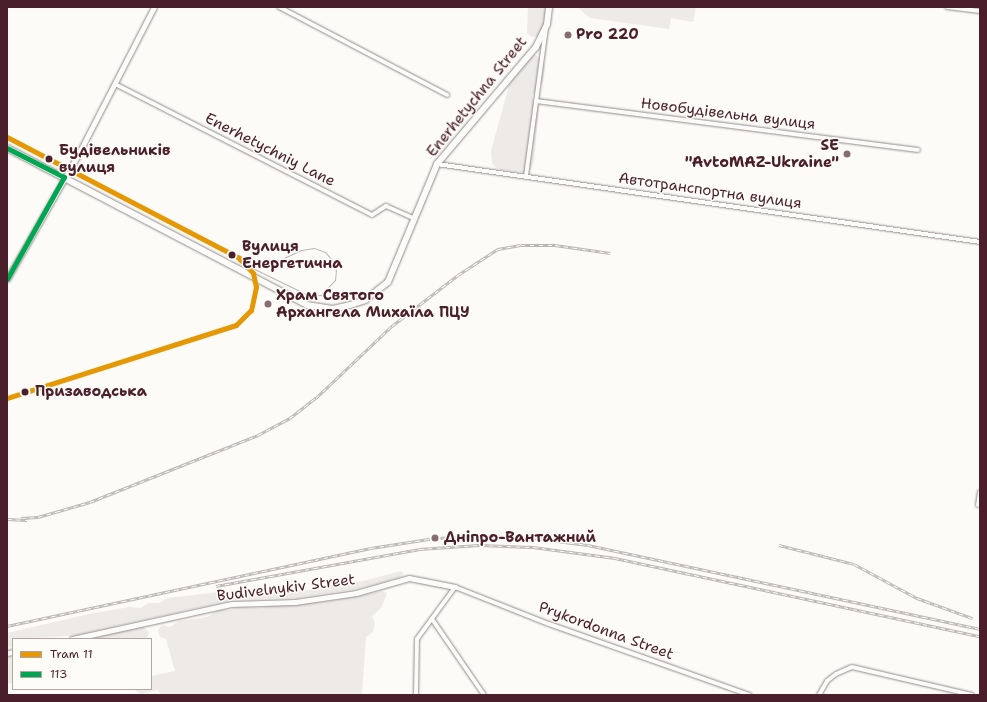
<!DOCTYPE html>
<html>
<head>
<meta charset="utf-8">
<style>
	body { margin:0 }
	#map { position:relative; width:987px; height:702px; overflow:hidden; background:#fcfbf8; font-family:"Shantell Sans",sans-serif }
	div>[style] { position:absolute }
	.green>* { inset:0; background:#eeeae8 }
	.roads { filter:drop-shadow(0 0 1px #928a8b) drop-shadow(0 0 1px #928a8b) }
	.minor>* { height:4px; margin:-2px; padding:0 2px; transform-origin:2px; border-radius:2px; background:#fbfbf9 }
	.tertiary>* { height:5px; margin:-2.5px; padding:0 2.5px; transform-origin:2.5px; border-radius:2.5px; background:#fbfbf9 }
	.secondary>* { height:6px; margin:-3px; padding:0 3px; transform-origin:3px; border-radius:3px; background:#fbfbf9 }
	.tram>* { height:1px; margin:-0.5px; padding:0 0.5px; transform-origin:0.5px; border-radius:0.5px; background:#bbb6b6 }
	.rail>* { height:3px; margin-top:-1.5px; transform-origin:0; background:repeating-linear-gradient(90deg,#fdfcf7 0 4.5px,#bbb6b6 0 9px); box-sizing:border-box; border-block:1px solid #bbb6b6 }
	.bus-1>* { height:5px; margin:-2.5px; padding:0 2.5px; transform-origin:2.5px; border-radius:2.5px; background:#00a651 }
	.tram-1>* { height:5px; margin:-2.5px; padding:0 2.5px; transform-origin:2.5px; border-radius:2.5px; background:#e69804 }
	.dots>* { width:11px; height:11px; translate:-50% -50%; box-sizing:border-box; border:2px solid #fdfcf7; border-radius:50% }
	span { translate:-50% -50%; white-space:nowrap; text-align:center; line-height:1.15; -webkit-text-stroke:3px #fdfcf7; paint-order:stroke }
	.poi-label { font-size:15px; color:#4a1f2b; font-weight:700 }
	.left { translate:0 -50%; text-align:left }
	.right { translate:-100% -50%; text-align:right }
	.street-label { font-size:15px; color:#4a1f2b }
	.stop-label { font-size:15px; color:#4a1f2b; font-weight:700 }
	.frame { position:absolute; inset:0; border:8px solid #4a1f2b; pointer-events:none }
	.legend { position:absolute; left:12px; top:638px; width:140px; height:52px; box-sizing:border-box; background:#fdfcf7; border:1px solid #b5a4a5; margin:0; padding:5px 7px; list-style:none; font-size:12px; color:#4a1f2b }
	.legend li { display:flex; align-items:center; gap:8px; height:20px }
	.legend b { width:20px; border:1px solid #b5a4a5 }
</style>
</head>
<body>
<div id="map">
	<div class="green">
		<div style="clip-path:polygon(528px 7px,552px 7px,548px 31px,543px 36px,531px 37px,527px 33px)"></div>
		<div style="clip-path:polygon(577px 7px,696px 7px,693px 22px,671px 18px,669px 29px,590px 18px)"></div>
		<div style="clip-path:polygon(534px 55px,539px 57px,545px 64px,543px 82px,532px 95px,533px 101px,539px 108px,534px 161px,531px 169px,524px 173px,497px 169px,492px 163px,491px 151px,510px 82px,515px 77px,519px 64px,524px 58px)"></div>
		<div style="clip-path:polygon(401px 571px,404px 574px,398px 578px,356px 589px,298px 598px,237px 599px,72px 636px,13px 639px,13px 647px,7px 648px,7px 633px,89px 614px,129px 607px,140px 608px,149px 603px,160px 603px,167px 598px,220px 592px,249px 594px,304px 591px,328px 585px,338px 587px,343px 583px,359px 582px)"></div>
		<div style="clip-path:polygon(382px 591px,387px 593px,381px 608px,372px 616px,375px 623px,373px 632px,366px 637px,362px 695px,161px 695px,158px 690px,141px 694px,133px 689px,151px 689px,151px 676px,175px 671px,166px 639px,160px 637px,158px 630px,162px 625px,170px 627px,179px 621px,207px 617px,219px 610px,231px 610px,237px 607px,259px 608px,267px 605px,325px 602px)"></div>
		<div style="clip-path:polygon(142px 626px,149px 632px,147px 639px,90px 639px)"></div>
		<div style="clip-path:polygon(13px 656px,13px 684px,7px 683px,7px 658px)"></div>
	</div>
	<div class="roads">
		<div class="minor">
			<div style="left:279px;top:7px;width:190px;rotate:27.6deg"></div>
			<div style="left:947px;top:7px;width:33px;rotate:7deg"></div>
			<div style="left:115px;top:84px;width:288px;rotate:27deg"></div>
			<div style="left:372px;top:215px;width:17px;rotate:-33deg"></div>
			<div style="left:386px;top:206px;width:32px;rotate:24deg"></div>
			<div style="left:536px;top:101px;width:385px;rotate:7.3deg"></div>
			<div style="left:437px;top:164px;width:549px;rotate:8.17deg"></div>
			<div style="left:526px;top:176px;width:148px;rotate:-82.3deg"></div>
			<div style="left:978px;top:505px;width:13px;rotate:-81deg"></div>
			<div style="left:432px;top:619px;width:92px;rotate:55.6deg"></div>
			<div style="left:416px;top:695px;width:56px;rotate:-89deg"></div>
			<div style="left:417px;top:639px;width:64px;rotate:-53.8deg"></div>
			<div style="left:455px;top:587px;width:101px;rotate:21.5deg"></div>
			<div style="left:549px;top:624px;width:213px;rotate:19.5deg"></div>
			<div style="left:819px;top:695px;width:16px;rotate:-60deg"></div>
			<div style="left:827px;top:681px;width:11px;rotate:-38deg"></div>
			<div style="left:836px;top:674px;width:17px;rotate:-24deg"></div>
			<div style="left:852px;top:667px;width:123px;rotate:13.1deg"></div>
		</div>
		<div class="tertiary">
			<div style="left:7px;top:279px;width:147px;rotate:-60.3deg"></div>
			<div style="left:80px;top:151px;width:162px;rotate:-62.8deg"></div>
			<div style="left:72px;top:639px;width:163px;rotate:-12.4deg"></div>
			<div style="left:231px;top:604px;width:64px;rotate:-1.8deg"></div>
			<div style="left:295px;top:602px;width:62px;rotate:-8.4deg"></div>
			<div style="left:356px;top:593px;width:55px;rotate:-15.8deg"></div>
			<div style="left:409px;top:578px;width:47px;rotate:11.1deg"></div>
			<div style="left:7px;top:653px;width:6px;rotate:-9deg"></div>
		</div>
		<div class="secondary">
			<div style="left:7px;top:148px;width:339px;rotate:27.6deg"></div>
			<div style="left:307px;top:305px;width:26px;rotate:9deg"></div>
			<div style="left:333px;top:309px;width:17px;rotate:-13deg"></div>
			<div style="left:350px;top:305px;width:16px;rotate:-18deg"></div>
			<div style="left:365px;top:300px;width:29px;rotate:-38deg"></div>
			<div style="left:388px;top:282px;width:128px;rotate:-67.4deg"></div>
			<div style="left:437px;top:164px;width:153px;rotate:-49.8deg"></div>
			<div style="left:536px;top:47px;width:25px;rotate:-64deg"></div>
			<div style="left:547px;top:24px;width:17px;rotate:-83deg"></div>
		</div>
	</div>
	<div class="tram">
		<div style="left:238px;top:261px;width:80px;rotate:25.9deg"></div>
		<div style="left:310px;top:296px;width:11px;rotate:-5deg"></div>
		<div style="left:321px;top:295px;width:21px;rotate:-47deg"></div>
		<div style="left:335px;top:280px;width:9px;rotate:-84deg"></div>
		<div style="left:336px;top:271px;width:10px;rotate:-107deg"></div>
		<div style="left:333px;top:261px;width:12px;rotate:-132deg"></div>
		<div style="left:325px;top:252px;width:12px;rotate:-160deg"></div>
		<div style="left:314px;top:248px;width:13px;rotate:171deg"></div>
		<div style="left:301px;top:250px;width:35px;rotate:155deg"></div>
		<div style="left:269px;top:265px;width:15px;rotate:180deg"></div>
		<div style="left:254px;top:265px;width:17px;rotate:-155deg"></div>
	</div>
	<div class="rail">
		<div style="left:21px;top:518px;width:17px;rotate:-3deg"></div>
		<div style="left:38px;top:517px;width:54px;rotate:-16.1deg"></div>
		<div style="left:90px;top:502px;width:181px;rotate:-21.7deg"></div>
		<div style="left:258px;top:435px;width:36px;rotate:-28deg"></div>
		<div style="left:290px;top:418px;width:33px;rotate:-38deg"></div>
		<div style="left:316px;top:398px;width:105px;rotate:-43.5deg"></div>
		<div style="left:392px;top:326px;width:83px;rotate:-37.7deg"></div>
		<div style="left:458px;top:275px;width:48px;rotate:-33deg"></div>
		<div style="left:498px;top:249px;width:23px;rotate:-10deg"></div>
		<div style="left:521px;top:245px;width:34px"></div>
		<div style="left:555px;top:245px;width:56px;rotate:8.3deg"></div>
		<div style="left:7px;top:519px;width:20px;rotate:3deg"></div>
		<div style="left:779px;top:545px;width:77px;rotate:14.2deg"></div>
		<div style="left:854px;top:564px;width:72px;rotate:28.4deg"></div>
		<div style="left:917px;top:598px;width:59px;rotate:20deg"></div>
		<div style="left:216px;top:586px;width:206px;rotate:-10.3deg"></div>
		<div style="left:419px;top:549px;width:61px;rotate:-3.8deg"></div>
		<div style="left:480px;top:545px;width:53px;rotate:2.2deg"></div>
		<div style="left:533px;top:547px;width:83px;rotate:7.6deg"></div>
		<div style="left:615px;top:558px;width:373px;rotate:12.1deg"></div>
		<div style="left:7px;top:626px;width:372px;rotate:-12.1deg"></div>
		<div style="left:371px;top:548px;width:65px;rotate:-8.9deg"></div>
		<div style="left:435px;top:538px;width:51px;rotate:-2.2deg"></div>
		<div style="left:486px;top:536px;width:48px;rotate:2.4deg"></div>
		<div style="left:534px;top:538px;width:54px;rotate:7.4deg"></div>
		<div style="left:588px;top:545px;width:401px;rotate:12.1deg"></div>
	</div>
	<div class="bus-1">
		<div style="left:7px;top:148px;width:64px;rotate:27deg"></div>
		<div style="left:7px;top:279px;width:117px;rotate:-60.8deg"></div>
	</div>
	<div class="tram-1">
		<div style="left:7px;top:137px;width:262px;rotate:27.5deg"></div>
		<div style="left:239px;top:258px;width:21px;rotate:47deg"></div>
		<div style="left:253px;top:273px;width:14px;rotate:78deg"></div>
		<div style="left:256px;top:287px;width:24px;rotate:102deg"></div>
		<div style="left:251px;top:310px;width:21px;rotate:135deg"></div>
		<div style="left:236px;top:325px;width:240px;rotate:162.3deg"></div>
	</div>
	<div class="dots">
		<div style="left:568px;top:35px;background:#886c73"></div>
		<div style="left:847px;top:154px;background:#886c73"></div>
		<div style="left:49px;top:159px;background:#4a1f2b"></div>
		<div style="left:232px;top:255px;background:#4a1f2b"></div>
		<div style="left:268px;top:304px;background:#886c73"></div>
		<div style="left:25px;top:392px;background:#4a1f2b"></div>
		<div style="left:435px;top:538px;background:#886c73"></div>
	</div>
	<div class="poi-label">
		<span class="left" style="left:576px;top:35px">Pro 220</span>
		<span class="right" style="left:839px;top:154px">SE<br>"AvtoMAZ-Ukraine"</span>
		<span class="left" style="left:276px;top:304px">Храм Святого<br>Архангела Михаїла ПЦУ</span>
		<span class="left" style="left:444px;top:538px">Дніпро-Вантажний</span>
	</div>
	<div class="street-label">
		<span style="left:477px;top:97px;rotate:-51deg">Enerhetychna Street</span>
		<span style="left:728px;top:114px;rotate:7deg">Новобудівельна вулиця</span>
		<span style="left:270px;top:150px;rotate:27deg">Enerhetychniy Lane</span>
		<span style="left:710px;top:191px;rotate:8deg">Автотранспортна вулиця</span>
		<span style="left:286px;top:588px;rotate:-7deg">Budivelnykiv Street</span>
		<span style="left:606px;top:631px;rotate:20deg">Prykordonna Street</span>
	</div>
	<div class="stop-label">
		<span class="left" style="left:59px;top:159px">Будівельників<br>вулиця</span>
		<span class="left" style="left:242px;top:255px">Вулиця<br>Енергетична</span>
		<span class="left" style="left:35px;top:392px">Призаводська</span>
	</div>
	<div class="frame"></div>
	<ul class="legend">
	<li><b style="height:5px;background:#e69804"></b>Tram 11</li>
	<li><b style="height:5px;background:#00a651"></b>113</li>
	</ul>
</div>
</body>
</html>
